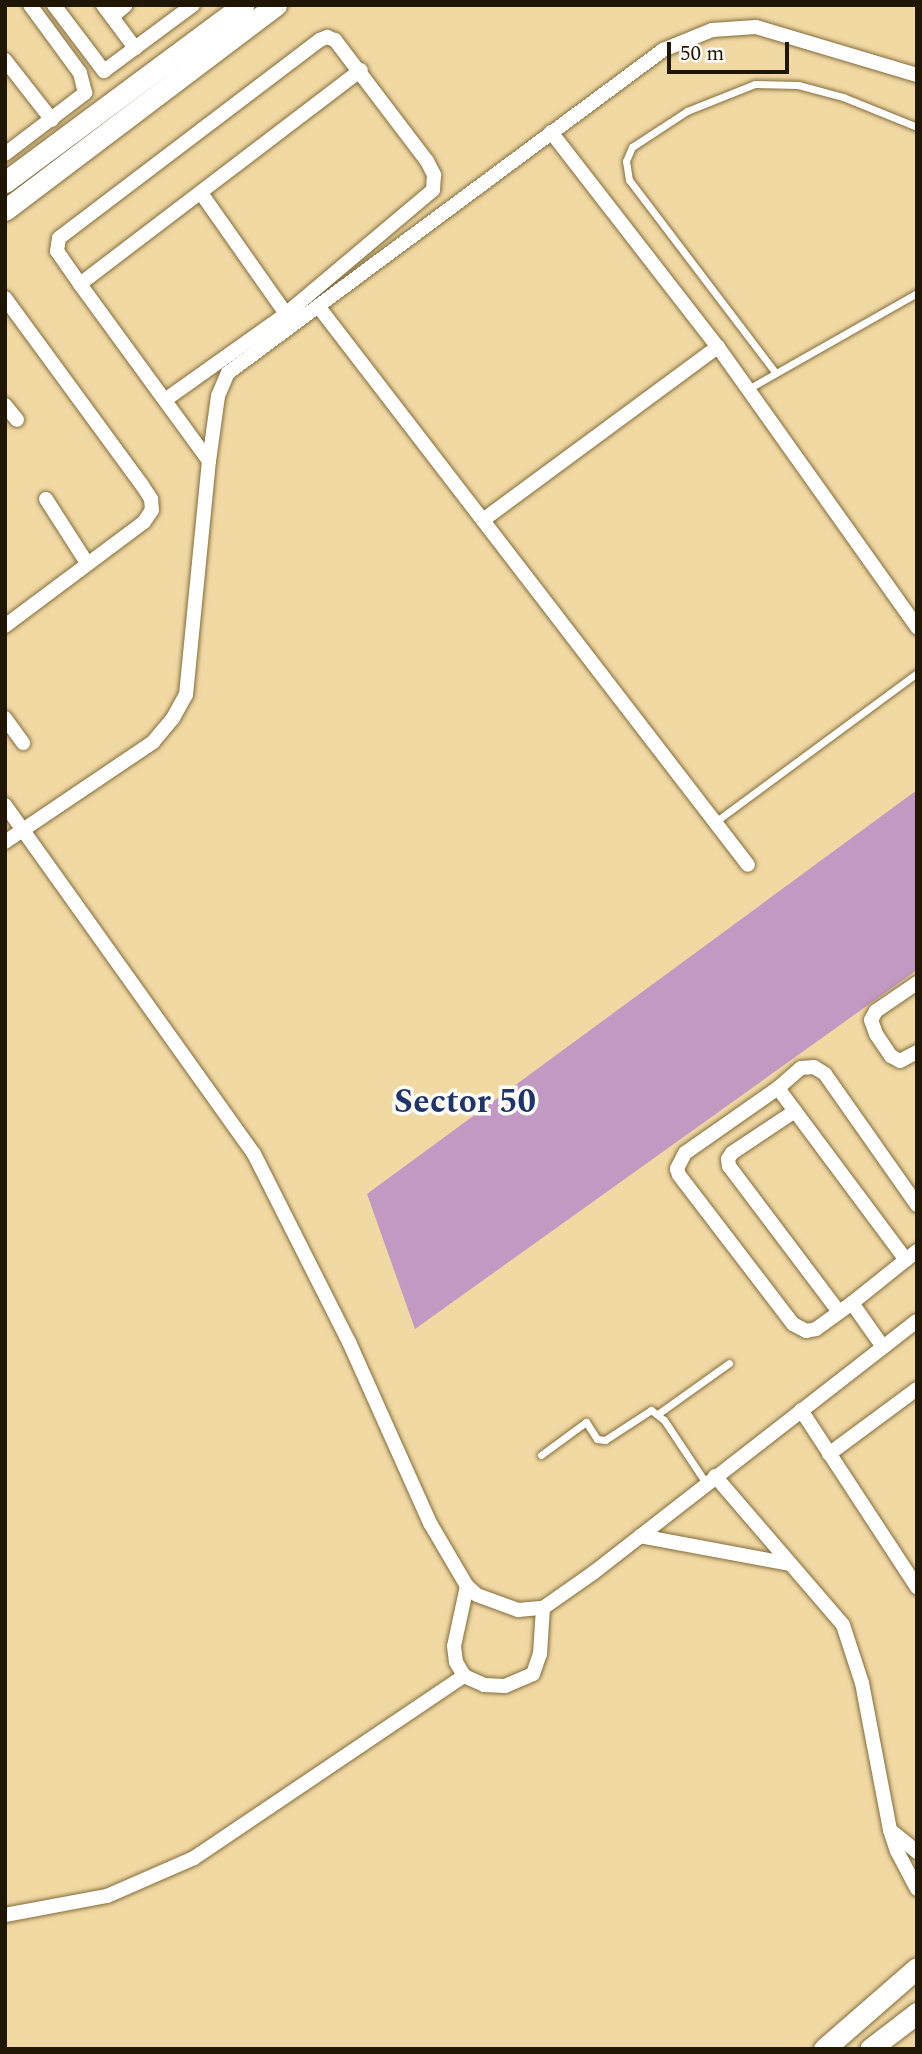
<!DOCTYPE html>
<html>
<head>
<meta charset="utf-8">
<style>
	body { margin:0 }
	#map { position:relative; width:922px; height:2054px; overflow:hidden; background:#f1d9a4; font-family:Spectral,serif }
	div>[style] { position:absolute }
	.green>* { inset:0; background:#c299c2 }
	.roads { filter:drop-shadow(0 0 2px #836d3b) drop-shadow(0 0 2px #836d3b) }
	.service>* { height:7px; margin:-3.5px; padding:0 3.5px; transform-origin:3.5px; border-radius:3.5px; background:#fff }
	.minor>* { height:14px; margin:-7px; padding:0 7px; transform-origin:7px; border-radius:7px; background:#fff }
	.secondary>* { height:21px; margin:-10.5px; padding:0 10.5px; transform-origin:10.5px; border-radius:10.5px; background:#fff }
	span { translate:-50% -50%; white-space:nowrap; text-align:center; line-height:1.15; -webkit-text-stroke:7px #fefcf7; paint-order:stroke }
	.district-label { font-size:33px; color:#20346c; font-weight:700 }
	.frame { position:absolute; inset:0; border:7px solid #1f1603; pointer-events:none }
	.scale { position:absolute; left:667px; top:42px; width:122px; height:32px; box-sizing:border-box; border:4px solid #1f1603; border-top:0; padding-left:9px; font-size:21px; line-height:24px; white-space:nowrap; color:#1f1603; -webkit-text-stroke:5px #fefcf7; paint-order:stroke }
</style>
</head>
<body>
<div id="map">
	<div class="green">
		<div style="clip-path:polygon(917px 790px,917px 970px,415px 1329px,367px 1194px)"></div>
	</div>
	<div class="roads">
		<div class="service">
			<div style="left:775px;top:372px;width:241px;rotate:-127.2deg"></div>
			<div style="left:629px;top:180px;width:19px;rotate:-99deg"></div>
			<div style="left:626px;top:161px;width:15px;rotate:-67deg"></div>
			<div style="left:632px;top:147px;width:66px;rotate:-33.2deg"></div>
			<div style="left:687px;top:111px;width:73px;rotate:-21.7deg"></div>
			<div style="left:755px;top:84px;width:43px;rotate:1.3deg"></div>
			<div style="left:798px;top:85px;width:47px;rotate:14.9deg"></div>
			<div style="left:843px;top:97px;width:80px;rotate:22.1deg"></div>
			<div style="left:748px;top:389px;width:194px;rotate:-29.6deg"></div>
			<div style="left:715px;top:822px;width:251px;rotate:-36.4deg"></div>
			<div style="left:659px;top:1413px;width:86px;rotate:-35.5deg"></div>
			<div style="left:541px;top:1455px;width:56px;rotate:-36.3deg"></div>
			<div style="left:586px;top:1422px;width:20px;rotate:57deg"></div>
			<div style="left:597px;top:1439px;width:8px;rotate:7deg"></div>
			<div style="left:605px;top:1440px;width:55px;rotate:-33.1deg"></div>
			<div style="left:651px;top:1410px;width:16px;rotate:38deg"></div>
			<div style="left:664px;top:1420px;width:76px;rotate:56.3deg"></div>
		</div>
		<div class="minor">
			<div style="left:54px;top:5px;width:83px;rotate:52.9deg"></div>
			<div style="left:104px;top:71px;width:111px;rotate:-36.6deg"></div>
			<div style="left:103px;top:5px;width:54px;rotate:53.3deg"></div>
			<div style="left:112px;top:17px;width:18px;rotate:-41deg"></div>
			<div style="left:5px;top:60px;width:76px;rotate:51.9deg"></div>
			<div style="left:551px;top:132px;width:272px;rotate:52.2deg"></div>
			<div style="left:718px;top:347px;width:344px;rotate:54.6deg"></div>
			<div style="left:5px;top:154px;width:101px;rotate:-37.3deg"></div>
			<div style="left:85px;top:93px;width:21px;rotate:-104deg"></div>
			<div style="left:80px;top:73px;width:84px;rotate:-126.3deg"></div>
			<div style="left:201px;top:193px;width:148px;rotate:54.9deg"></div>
			<div style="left:80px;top:284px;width:40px;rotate:-124.9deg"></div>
			<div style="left:57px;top:251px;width:13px;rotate:-81deg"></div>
			<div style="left:59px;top:238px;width:328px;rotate:-37.2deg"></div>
			<div style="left:320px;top:40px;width:8px;rotate:-23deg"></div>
			<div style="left:327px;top:37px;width:9px;rotate:21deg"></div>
			<div style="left:335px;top:40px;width:152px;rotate:52.8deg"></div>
			<div style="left:427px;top:161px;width:16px;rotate:63deg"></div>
			<div style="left:434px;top:175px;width:15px;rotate:94deg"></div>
			<div style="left:433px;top:190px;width:192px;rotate:139.9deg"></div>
			<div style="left:286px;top:314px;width:148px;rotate:144.6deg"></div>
			<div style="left:5px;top:298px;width:232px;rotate:53.8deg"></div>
			<div style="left:142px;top:485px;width:17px;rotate:57deg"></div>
			<div style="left:151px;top:499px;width:11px;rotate:85deg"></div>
			<div style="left:152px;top:510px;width:14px;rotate:124deg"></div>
			<div style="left:144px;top:522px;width:174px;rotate:143.2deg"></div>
			<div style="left:318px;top:306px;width:705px;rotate:52.43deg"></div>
			<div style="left:5px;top:405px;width:19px;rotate:51deg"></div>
			<div style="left:209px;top:461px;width:219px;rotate:-126.1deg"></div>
			<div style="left:80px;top:284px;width:353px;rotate:-37.3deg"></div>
			<div style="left:46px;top:499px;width:76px;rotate:57.4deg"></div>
			<div style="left:483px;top:520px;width:292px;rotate:-36.4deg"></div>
			<div style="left:5px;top:718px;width:31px;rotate:54deg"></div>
			<div style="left:5px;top:805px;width:429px;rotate:54.5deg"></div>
			<div style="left:254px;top:1154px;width:211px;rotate:63.2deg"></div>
			<div style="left:349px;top:1342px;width:198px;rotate:65.9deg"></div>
			<div style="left:430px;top:1523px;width:73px;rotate:59.6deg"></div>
			<div style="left:467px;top:1586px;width:13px;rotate:42deg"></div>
			<div style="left:477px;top:1595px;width:44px;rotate:20.1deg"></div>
			<div style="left:518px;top:1610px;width:25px;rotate:-5deg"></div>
			<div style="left:543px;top:1608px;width:61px;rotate:-35deg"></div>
			<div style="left:593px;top:1573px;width:410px;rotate:-37.9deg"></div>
			<div style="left:5px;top:842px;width:179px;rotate:-34deg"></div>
			<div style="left:153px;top:742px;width:31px;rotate:-50deg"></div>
			<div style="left:173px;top:718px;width:26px;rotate:-61deg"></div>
			<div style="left:186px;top:695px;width:235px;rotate:-84.4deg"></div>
			<div style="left:209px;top:461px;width:66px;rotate:-82.1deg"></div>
			<div style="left:218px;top:396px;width:25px;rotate:-67deg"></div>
			<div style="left:228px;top:373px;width:542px;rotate:-36.59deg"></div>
			<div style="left:663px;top:50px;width:53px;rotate:-22.2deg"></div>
			<div style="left:712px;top:30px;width:44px;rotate:-3.9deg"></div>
			<div style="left:756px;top:27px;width:168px;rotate:16.6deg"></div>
			<div style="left:917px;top:983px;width:50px;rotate:145.7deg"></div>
			<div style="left:876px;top:1011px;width:10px;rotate:119deg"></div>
			<div style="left:871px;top:1020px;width:15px;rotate:70deg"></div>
			<div style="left:876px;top:1034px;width:27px;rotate:56deg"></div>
			<div style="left:891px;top:1056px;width:10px;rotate:29deg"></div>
			<div style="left:900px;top:1061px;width:19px;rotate:-28deg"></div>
			<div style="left:778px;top:1088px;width:113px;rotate:145deg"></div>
			<div style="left:685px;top:1153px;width:18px;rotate:117deg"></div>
			<div style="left:677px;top:1169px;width:6px;rotate:72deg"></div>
			<div style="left:679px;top:1175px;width:188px;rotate:52.6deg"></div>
			<div style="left:793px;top:1324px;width:15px;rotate:28deg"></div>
			<div style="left:806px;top:1331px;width:10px;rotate:-11deg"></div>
			<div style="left:816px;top:1329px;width:44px;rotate:-35.8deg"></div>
			<div style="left:795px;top:1111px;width:76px;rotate:146.3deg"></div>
			<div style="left:732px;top:1153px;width:7px;rotate:124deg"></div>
			<div style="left:728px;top:1159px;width:7px;rotate:82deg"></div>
			<div style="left:729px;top:1166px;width:183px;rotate:53deg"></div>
			<div style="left:906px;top:1260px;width:214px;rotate:-126.7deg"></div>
			<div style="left:778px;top:1088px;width:30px;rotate:-41deg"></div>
			<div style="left:801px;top:1068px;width:13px;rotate:-4deg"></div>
			<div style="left:814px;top:1067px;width:13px;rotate:32deg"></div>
			<div style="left:825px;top:1074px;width:160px;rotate:54.9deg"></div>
			<div style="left:883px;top:1347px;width:54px;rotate:-125.2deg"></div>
			<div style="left:852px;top:1303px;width:83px;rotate:-38.7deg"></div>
			<div style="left:801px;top:1410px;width:212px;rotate:56.8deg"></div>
			<div style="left:829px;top:1454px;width:109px;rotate:-36.5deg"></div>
			<div style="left:715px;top:1476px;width:196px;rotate:49.3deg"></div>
			<div style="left:843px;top:1625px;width:61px;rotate:71.9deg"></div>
			<div style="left:862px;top:1683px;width:150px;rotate:79.2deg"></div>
			<div style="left:890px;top:1830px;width:22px;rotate:72deg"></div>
			<div style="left:897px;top:1851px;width:43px;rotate:62.2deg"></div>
			<div style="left:640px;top:1536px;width:152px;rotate:10.6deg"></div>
			<div style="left:467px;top:1586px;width:61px;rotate:102.2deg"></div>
			<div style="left:454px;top:1646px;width:16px;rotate:83deg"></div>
			<div style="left:456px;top:1662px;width:16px;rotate:60deg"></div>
			<div style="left:464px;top:1676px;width:22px;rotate:24deg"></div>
			<div style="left:484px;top:1685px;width:21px;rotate:3deg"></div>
			<div style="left:505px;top:1686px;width:30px;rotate:-23deg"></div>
			<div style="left:533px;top:1674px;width:21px;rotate:-71deg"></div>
			<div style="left:540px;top:1654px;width:46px;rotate:-86.3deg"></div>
			<div style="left:890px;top:1830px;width:35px;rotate:39deg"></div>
			<div style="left:5px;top:1915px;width:104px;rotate:-10.6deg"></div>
			<div style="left:107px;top:1896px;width:95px;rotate:-23.6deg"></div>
			<div style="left:194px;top:1858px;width:326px;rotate:-34deg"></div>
		</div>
		<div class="secondary">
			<div style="left:5px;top:182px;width:297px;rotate:-36.6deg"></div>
			<div style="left:5px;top:210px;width:340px;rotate:-37.1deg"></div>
			<div style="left:824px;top:2049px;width:123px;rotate:-41.1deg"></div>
			<div style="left:870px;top:2049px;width:59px;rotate:-37.5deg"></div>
		</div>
	</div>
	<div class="district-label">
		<span style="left:465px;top:1103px">Sector 50</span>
	</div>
	<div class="frame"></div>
	<div class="scale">50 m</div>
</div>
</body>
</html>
